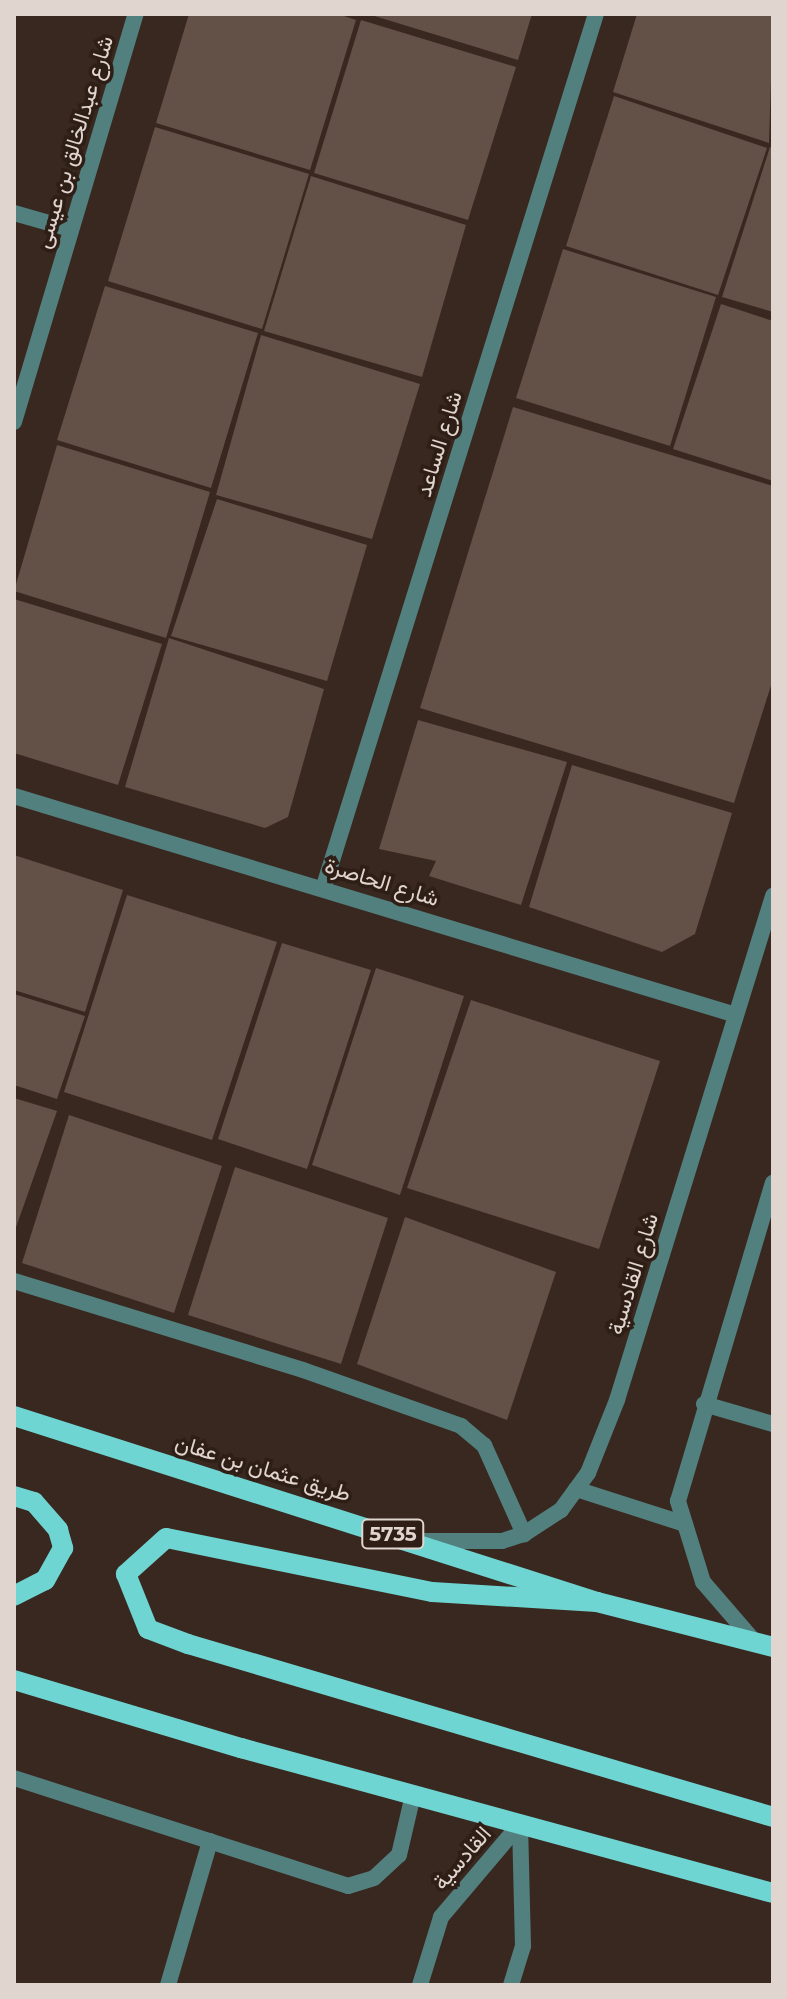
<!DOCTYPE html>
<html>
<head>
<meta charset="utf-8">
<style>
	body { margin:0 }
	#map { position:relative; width:787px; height:1999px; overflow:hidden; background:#39281f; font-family:Montserrat,Vazirmatn,sans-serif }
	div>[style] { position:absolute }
	.building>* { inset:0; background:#635046 }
	.service>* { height:16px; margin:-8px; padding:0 8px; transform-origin:8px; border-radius:8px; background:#52807f }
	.minor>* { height:16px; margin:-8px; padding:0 8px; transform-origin:8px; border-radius:8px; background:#52807f }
	.tertiary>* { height:16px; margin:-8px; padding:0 8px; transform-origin:8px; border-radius:8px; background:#52807f }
	.primary>* { height:20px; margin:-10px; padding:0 10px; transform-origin:10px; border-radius:10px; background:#6fd5d2 }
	span { translate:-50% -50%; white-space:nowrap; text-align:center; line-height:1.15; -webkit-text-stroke:7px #2e1e15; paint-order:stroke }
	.shield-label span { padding:2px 6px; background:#2e1e15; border:2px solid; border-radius:6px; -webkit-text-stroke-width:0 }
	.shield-label { font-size:20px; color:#e0d5cf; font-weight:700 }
	.street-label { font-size:22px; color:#e0d5cf }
	.frame { position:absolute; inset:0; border:16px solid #e0d5cf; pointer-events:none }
</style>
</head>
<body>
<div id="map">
	<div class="building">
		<div style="clip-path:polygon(189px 14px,338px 14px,356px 20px,310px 170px,156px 123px)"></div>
		<div style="clip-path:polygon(368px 14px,532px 14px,518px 60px)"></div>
		<div style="clip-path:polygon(637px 14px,773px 14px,769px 143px,613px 92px)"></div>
		<div style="clip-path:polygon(361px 20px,516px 67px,468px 220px,314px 173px)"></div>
		<div style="clip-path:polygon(614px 96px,767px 148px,718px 295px,566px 246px)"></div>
		<div style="clip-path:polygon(155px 127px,309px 174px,262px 329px,108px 281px)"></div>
		<div style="clip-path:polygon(770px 147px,773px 148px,773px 312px,722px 297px)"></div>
		<div style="clip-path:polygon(311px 176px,466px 225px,422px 377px,264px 331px)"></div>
		<div style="clip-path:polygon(563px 249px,716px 297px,670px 446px,516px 398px)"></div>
		<div style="clip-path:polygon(105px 286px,258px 333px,211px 488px,57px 440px)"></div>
		<div style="clip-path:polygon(721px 304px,773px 321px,773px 481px,673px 449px)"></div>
		<div style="clip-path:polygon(261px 335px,420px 384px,372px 539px,216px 495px)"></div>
		<div style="clip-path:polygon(513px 407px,773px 486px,773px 679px,734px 803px,420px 708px)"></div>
		<div style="clip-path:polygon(57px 445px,210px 492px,166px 638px,14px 591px)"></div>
		<div style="clip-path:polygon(217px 499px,367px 545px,327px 681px,171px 636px)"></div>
		<div style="clip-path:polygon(14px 599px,162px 644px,118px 785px,14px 753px)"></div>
		<div style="clip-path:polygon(169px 638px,324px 689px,288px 817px,265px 828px,125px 787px)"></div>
		<div style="clip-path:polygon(418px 720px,567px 762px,521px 905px,429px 876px,436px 861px,379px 849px)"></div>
		<div style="clip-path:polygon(572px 765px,732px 813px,695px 934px,662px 952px,529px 907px)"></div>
		<div style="clip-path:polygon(14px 855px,123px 890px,85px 1012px,14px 990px)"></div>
		<div style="clip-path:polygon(127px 895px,277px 942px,212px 1140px,64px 1092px)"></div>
		<div style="clip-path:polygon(282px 943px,371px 970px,307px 1169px,218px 1139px)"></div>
		<div style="clip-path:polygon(376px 968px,464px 996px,400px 1195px,312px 1165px)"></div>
		<div style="clip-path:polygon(14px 994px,85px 1016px,57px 1099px,14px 1085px)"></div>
		<div style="clip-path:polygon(471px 1000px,660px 1061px,599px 1249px,407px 1188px)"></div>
		<div style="clip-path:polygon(14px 1098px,57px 1111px,14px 1233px)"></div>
		<div style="clip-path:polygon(69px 1115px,222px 1166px,174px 1313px,22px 1263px)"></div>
		<div style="clip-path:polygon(235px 1167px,388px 1218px,341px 1364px,188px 1315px)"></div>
		<div style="clip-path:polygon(405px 1217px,556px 1272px,507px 1420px,357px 1364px)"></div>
	</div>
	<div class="service">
		<div style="left:14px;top:213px;width:58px;rotate:15.9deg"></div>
		<div style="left:14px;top:1281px;width:302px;rotate:17.1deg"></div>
		<div style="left:303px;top:1370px;width:168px;rotate:19.5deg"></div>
		<div style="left:461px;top:1426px;width:30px;rotate:40deg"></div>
		<div style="left:484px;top:1445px;width:98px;rotate:65.8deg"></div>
		<div style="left:704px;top:1404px;width:72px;rotate:16.2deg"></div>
		<div style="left:14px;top:1778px;width:351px;rotate:17.9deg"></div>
		<div style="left:348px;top:1886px;width:27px;rotate:-17deg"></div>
		<div style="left:374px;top:1878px;width:34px;rotate:-43deg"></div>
		<div style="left:399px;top:1855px;width:62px;rotate:-76.9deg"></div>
		<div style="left:168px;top:1985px;width:150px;rotate:-73.7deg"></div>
	</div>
	<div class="minor">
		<div style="left:14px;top:422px;width:426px;rotate:-73.4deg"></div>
		<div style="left:14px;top:796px;width:754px;rotate:16.87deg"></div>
		<div style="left:324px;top:886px;width:913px;rotate:-72.68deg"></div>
		<div style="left:420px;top:1985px;width:71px;rotate:-72.8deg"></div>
		<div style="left:441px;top:1917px;width:122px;rotate:-49.7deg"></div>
		<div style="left:511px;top:1985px;width:41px;rotate:-72.9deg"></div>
		<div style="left:523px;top:1946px;width:122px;rotate:-91.4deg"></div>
	</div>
	<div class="tertiary">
		<div style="left:576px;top:1489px;width:114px;rotate:17.8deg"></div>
		<div style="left:418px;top:1541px;width:84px"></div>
		<div style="left:502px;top:1541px;width:23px;rotate:-18deg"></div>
		<div style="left:524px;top:1534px;width:44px;rotate:-33deg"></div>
		<div style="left:561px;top:1510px;width:46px;rotate:-53.9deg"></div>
		<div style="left:588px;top:1473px;width:79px;rotate:-68.3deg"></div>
		<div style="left:617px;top:1400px;width:528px;rotate:-72.8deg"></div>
		<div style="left:754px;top:1641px;width:78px;rotate:-130.8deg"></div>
		<div style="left:703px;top:1582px;width:85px;rotate:-107.2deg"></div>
		<div style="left:678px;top:1501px;width:332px;rotate:-73.4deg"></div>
	</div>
	<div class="primary">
		<div style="left:14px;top:1416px;width:612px;rotate:17.69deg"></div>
		<div style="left:597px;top:1602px;width:182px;rotate:14.3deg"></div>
		<div style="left:14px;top:1496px;width:21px;rotate:17deg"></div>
		<div style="left:34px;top:1502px;width:37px;rotate:49deg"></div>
		<div style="left:58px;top:1530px;width:19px;rotate:74deg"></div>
		<div style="left:63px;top:1548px;width:37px;rotate:119deg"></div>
		<div style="left:45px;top:1580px;width:35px;rotate:153deg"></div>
		<div style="left:597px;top:1602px;width:165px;rotate:-176.5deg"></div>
		<div style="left:432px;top:1592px;width:271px;rotate:-168.5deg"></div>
		<div style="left:166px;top:1538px;width:54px;rotate:138deg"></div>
		<div style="left:126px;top:1574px;width:59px;rotate:68.2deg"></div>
		<div style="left:148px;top:1629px;width:43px;rotate:20.6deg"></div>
		<div style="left:188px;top:1644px;width:610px;rotate:16.47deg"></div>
		<div style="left:14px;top:1680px;width:237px;rotate:16.7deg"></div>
		<div style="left:241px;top:1748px;width:551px;rotate:15.25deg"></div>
	</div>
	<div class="shield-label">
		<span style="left:393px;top:1534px">5735</span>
	</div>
	<div class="street-label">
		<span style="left:74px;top:142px;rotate:-73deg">شارع عبدالخالق بن عيسى</span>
		<span style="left:439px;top:444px;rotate:-73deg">شارع الساعد</span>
		<span style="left:382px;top:882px;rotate:17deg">شارع الحاصرة</span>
		<span style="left:633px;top:1274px;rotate:-73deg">شارع القادسية</span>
		<span style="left:263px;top:1468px;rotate:17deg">طريق عثمان بن عفان</span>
		<span style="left:462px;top:1858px;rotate:-49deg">القادسية</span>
	</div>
	<div class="frame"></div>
</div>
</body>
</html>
